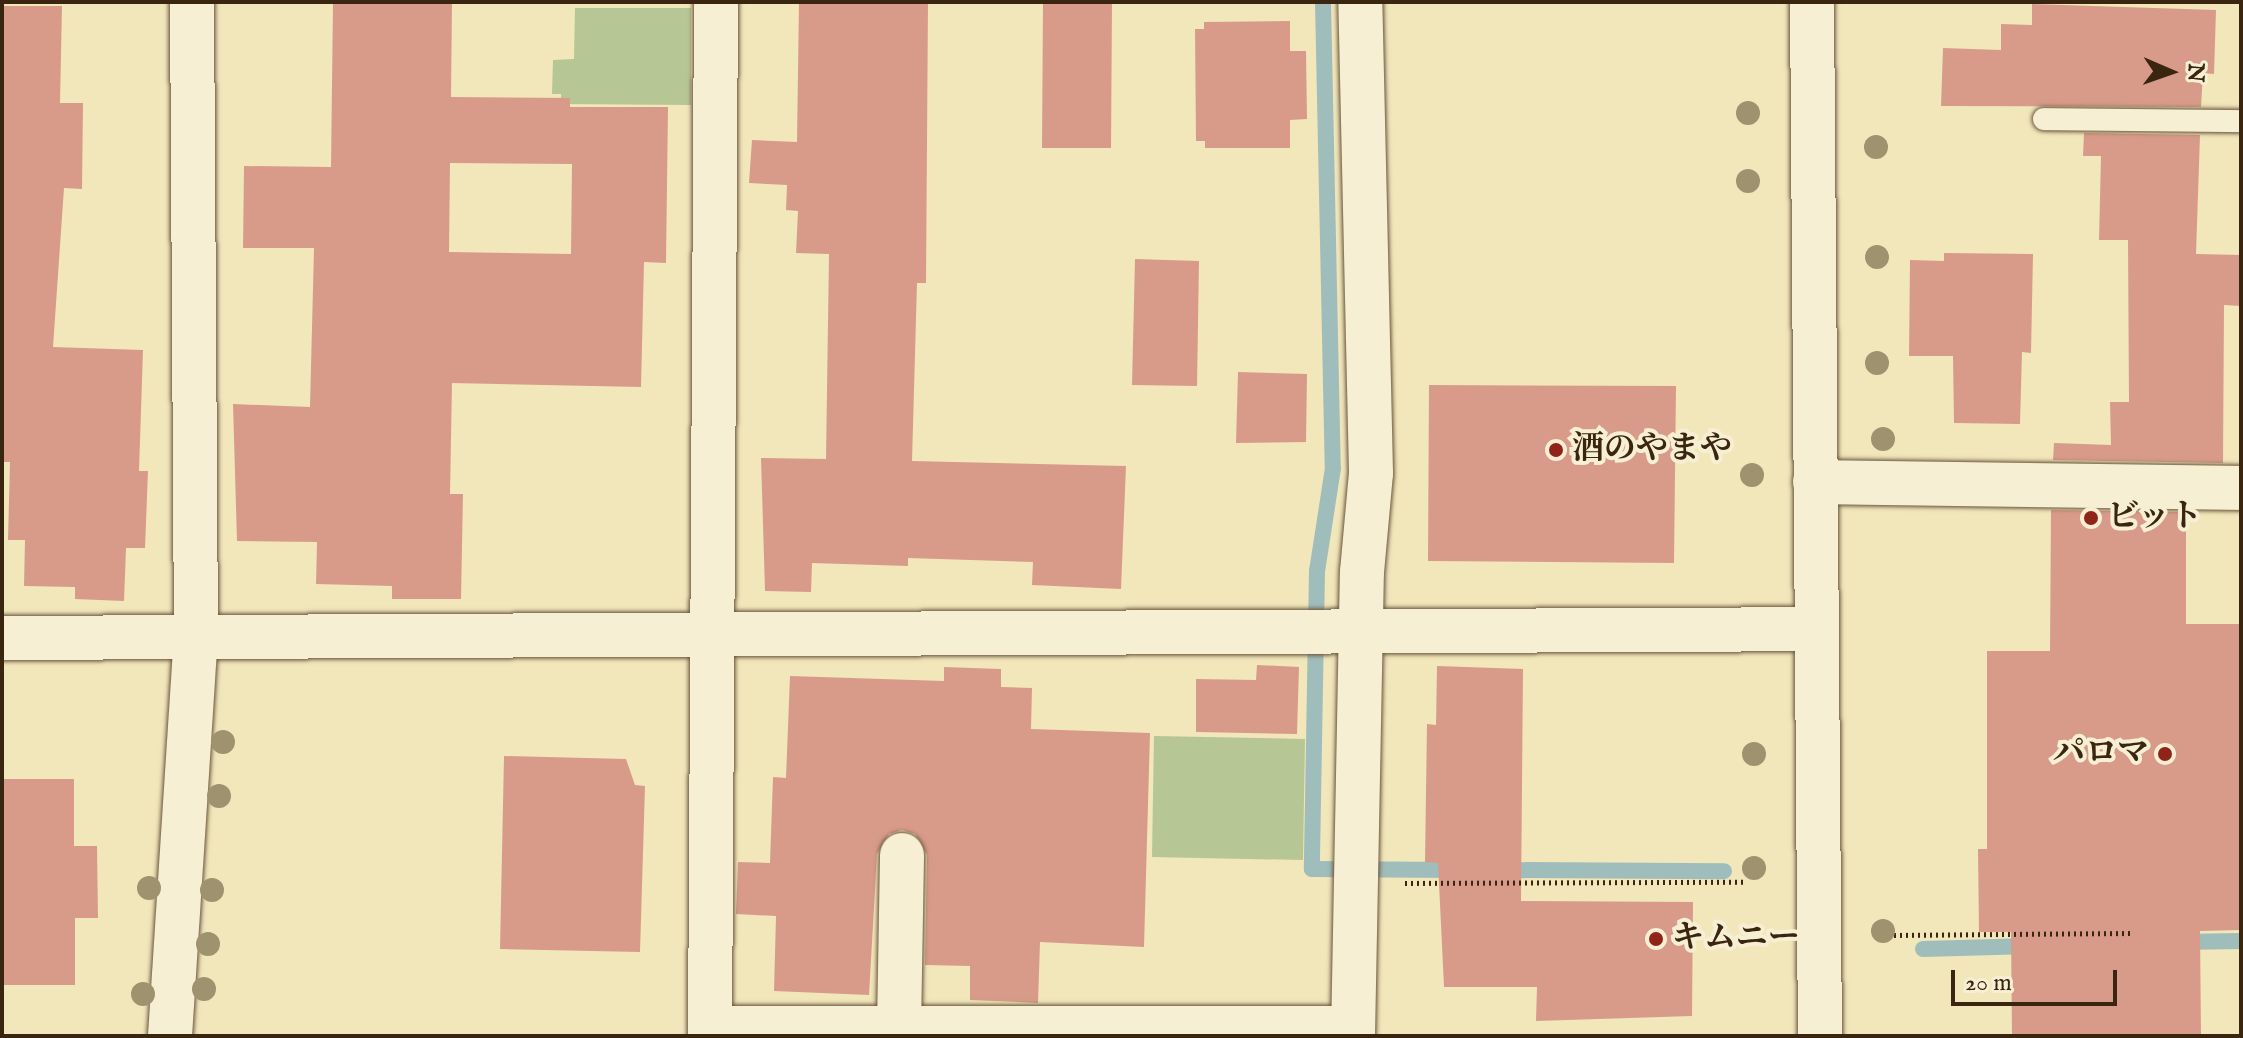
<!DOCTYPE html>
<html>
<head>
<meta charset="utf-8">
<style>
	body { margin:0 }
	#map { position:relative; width:2243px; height:1038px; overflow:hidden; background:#f2e6bb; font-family:"IM FELL English","Noto Serif JP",serif }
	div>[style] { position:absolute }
	.green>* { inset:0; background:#b6c694 }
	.stream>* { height:16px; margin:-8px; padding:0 8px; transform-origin:8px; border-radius:8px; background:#9fbdba }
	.building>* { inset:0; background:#d89b8a }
	.path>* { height:5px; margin-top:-2.5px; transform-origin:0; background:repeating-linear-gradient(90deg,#3a2610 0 2px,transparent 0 6px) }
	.roads { filter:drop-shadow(0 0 2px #68563b) drop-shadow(0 0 2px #68563b) }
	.lane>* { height:22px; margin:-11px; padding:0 11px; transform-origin:11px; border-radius:11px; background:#f7efd3 }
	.street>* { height:44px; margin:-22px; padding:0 22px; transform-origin:22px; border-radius:22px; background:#f7efd3 }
	.secondary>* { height:44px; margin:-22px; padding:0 22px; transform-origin:22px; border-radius:22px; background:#f7efd3 }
	.trees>* { width:24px; height:24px; margin:-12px; border-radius:50%; background:#9e926f }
	.dots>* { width:22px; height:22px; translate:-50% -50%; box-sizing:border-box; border:4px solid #f7efd3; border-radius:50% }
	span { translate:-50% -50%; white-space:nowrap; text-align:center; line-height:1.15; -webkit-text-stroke:8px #f7efd3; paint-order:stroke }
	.poi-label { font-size:32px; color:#3a2610; font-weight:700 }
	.left { translate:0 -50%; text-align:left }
	.right { translate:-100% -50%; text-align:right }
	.frame { position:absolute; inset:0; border:4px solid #3a2610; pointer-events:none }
	.north { position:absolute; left:2131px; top:32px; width:80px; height:80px; -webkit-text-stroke:6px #f7efd3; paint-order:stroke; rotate:92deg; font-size:22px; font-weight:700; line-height:32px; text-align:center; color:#3a2610 }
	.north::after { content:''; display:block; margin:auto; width:28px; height:36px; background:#3a2610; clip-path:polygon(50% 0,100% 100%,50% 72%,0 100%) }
	.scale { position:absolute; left:1951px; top:970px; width:166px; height:36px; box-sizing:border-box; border:4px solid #3a2610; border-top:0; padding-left:10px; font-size:24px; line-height:28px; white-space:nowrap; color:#3a2610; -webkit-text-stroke:6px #f7efd3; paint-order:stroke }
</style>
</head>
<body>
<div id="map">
	<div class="green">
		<div style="clip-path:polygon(575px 8px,691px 8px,691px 105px,561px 104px,561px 94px,552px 94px,553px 60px,574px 59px)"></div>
		<div style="clip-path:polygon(1154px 736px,1305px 739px,1303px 860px,1152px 857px)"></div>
	</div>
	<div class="stream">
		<div style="left:1323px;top:2px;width:466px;rotate:88.8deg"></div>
		<div style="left:1333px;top:468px;width:104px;rotate:98.8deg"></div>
		<div style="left:1317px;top:571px;width:298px;rotate:91deg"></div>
		<div style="left:1312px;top:869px;width:146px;rotate:0.4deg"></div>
		<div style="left:1502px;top:870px;width:222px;rotate:0.3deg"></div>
		<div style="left:2179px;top:942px;width:62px;rotate:-0.9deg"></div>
		<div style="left:1923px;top:949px;width:108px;rotate:-1.6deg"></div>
	</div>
	<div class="building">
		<div style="clip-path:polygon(evenodd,333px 2px,452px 2px,451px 97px,570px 98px,570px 107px,668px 107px,666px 263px,644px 262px,641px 387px,452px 383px,450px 494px,463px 494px,461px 599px,392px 599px,392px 586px,316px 584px,317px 542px,237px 541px,233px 404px,310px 407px,314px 248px,243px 248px,244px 166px,331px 167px,333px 2px,450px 163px,572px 164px,571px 254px,449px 252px,450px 163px)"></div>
		<div style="clip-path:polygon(799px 2px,928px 2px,926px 283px,917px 283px,912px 461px,1126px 466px,1121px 589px,1032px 585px,1033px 562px,908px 558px,908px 566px,812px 563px,811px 592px,765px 591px,761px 458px,826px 459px,829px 254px,796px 253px,798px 211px,786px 210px,787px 185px,749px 183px,752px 140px,797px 142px)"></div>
		<div style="clip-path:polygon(1043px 2px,1112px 2px,1111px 148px,1042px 148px)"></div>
		<div style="clip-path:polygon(2032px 4px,2216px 10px,2214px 74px,2203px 73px,2201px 107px,1941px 106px,1943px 48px,2001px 50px,2001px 24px,2032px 25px)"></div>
		<div style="clip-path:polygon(2px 6px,62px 6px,60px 103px,83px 103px,82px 189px,64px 188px,53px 347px,143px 350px,139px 471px,148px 471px,145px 548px,126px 548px,124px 601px,75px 599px,75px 587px,24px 586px,25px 540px,8px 540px,10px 462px,2px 462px)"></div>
		<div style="clip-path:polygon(1290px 21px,1290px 51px,1306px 51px,1307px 119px,1290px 120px,1290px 148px,1205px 148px,1205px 141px,1196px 141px,1195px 29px,1204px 29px,1204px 22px)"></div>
		<div style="clip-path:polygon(2084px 133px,2200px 135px,2196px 254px,2241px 255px,2241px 306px,2224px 305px,2223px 463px,2053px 460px,2054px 443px,2111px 445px,2110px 402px,2129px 402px,2128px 240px,2099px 240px,2101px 156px,2083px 156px)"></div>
		<div style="clip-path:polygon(1944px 253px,2033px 254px,2031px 353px,2022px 352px,2020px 424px,1954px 423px,1953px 356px,1909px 356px,1910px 260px,1944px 261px)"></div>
		<div style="clip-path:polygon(1135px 259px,1199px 261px,1197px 386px,1132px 385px)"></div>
		<div style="clip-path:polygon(1238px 372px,1307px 374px,1306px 442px,1236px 443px)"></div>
		<div style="clip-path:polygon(1429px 385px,1676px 386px,1674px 563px,1428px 561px)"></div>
		<div style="clip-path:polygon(2051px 510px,2186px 512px,2186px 624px,2241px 624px,2241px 930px,2200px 931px,2201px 1036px,2012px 1036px,2011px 932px,1979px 932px,1978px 849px,1987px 849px,1987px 651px,2050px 651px)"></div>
		<div style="clip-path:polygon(1257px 665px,1299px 667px,1297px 734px,1196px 732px,1196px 679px,1256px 680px)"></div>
		<div style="clip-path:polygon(1437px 666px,1523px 669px,1521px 901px,1693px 902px,1692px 1016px,1536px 1021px,1537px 987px,1444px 987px,1438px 863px,1425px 862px,1427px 724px,1436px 725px)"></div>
		<div style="clip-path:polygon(944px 667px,1001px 669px,1001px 687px,1032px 688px,1031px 729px,1150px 733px,1144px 947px,1040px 942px,1038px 1003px,970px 1000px,970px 966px,925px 965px,927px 855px,915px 834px,902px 830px,889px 834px,877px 854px,869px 995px,774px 991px,776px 916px,736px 914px,738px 862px,770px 863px,773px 777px,786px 778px,790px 676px,944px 681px)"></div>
		<div style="clip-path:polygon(504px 756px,626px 759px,635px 785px,645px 786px,640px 952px,500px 949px)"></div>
		<div style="clip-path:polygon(2px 779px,74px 779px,74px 846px,97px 846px,98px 918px,75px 918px,75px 985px,2px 985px)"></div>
	</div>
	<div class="path">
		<div style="left:1405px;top:883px;width:339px;rotate:-0.2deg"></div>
		<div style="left:1894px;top:935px;width:240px;rotate:-0.5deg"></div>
	</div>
	<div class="roads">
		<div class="lane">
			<div style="left:2044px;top:119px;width:197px;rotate:0.6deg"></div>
		</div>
		<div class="street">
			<div style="left:1815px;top:482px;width:426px;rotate:0.8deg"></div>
			<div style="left:2px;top:638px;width:1813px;rotate:-0.28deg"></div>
			<div style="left:710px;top:1028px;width:643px"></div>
			<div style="left:899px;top:1028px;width:173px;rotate:-89deg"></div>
			<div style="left:170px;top:1036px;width:399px;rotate:-86.3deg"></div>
			<div style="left:196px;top:638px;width:636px;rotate:-90.36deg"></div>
			<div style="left:710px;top:1036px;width:1034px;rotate:-89.67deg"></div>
			<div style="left:1353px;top:1036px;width:464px;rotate:-88.9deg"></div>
			<div style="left:1362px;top:572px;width:99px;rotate:-84.8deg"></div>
			<div style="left:1371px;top:473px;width:471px;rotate:-91.3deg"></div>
		</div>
		<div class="secondary">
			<div style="left:1812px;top:2px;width:1034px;rotate:89.56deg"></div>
		</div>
	</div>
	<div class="trees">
		<div style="left:1748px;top:113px"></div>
		<div style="left:1876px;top:147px"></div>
		<div style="left:1748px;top:181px"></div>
		<div style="left:1877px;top:257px"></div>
		<div style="left:1877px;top:363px"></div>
		<div style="left:1883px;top:439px"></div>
		<div style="left:1752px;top:475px"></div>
		<div style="left:223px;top:742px"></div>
		<div style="left:1754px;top:754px"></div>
		<div style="left:219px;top:796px"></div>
		<div style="left:1754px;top:868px"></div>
		<div style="left:149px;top:888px"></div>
		<div style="left:212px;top:890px"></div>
		<div style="left:1883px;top:931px"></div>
		<div style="left:208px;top:944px"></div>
		<div style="left:204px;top:989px"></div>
		<div style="left:143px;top:994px"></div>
	</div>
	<div class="dots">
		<div style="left:1556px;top:450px;background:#8f2418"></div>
		<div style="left:2091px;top:518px;background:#8f2418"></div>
		<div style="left:2165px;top:754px;background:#8f2418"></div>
		<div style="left:1656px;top:939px;background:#8f2418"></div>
	</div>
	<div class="poi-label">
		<span class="left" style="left:1572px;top:450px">酒のやまや</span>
		<span class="left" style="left:2107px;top:518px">ビット</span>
		<span class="right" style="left:2149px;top:754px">パロマ</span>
		<span class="left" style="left:1672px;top:939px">キムニー</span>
	</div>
	<div class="frame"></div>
	<div class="north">N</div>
	<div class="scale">20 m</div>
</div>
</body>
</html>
